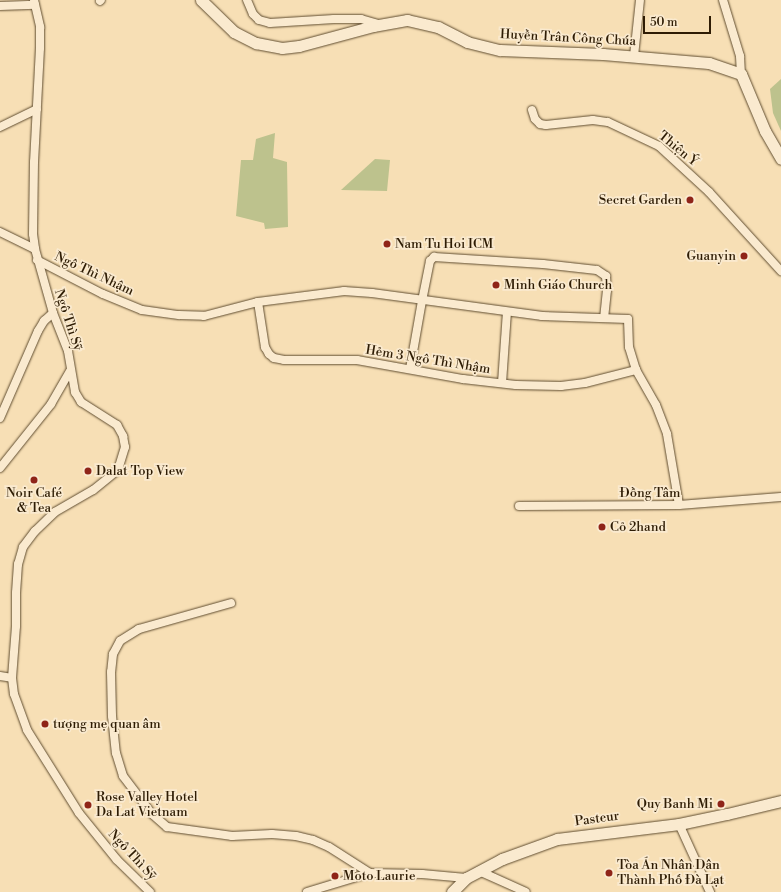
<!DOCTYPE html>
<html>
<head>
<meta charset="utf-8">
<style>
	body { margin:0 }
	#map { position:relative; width:781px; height:892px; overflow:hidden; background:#f7dfb5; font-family:"Libre Bodoni",serif }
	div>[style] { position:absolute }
	.green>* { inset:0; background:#bdc28d }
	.roads { filter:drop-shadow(0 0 1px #604d30) drop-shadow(0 0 1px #604d30) }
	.street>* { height:8px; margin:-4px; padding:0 4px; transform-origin:4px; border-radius:4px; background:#faeacf }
	.secondary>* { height:11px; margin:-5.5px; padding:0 5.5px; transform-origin:5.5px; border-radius:5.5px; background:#faeacf }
	.dots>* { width:11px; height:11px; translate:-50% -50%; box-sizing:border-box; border:2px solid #faeacf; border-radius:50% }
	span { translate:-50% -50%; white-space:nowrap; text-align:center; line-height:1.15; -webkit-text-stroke:3.5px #faeacf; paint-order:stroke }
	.street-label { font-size:13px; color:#2e1c04 }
	.poi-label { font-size:13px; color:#2e1c04 }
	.right { translate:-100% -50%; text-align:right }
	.left { translate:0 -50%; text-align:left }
	.scale { position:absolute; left:643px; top:16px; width:68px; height:18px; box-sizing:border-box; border:2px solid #2e1c04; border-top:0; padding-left:5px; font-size:12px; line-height:14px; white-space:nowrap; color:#2e1c04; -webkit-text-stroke:3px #faeacf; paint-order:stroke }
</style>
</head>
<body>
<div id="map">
	<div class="green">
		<div style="clip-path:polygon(781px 79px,781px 131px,773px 113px,770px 89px)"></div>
		<div style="clip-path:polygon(275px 133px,273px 158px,287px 162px,288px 227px,265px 229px,264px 223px,236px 216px,241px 160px,253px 160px,256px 139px)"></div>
		<div style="clip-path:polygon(375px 159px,390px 160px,387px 191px,341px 190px)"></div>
	</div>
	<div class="roads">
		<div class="street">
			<div style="left:34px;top:0;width:28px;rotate:77deg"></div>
			<div style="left:40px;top:27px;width:21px;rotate:90deg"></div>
			<div style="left:40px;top:48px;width:114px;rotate:93deg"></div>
			<div style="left:34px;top:162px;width:72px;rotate:90.8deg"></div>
			<div style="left:33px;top:234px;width:15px;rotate:82deg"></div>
			<div style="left:35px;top:249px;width:66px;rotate:74.3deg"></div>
			<div style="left:53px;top:313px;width:41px;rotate:68.5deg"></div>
			<div style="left:68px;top:351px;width:42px;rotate:80.3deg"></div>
			<div style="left:75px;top:392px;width:12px;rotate:59deg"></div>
			<div style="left:81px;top:402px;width:43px;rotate:32.6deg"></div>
			<div style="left:117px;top:425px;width:13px;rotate:61deg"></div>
			<div style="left:123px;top:436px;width:11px;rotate:80deg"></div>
			<div style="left:125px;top:447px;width:24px;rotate:107deg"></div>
			<div style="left:118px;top:470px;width:32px;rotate:141deg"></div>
			<div style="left:93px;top:490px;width:44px;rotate:149.9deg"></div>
			<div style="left:55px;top:512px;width:28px;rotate:136deg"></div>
			<div style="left:35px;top:531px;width:20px;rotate:127deg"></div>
			<div style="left:23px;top:547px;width:18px;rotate:106deg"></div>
			<div style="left:18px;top:564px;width:29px;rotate:94deg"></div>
			<div style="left:16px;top:593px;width:33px;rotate:90deg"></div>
			<div style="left:16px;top:626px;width:52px;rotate:94.4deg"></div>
			<div style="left:12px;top:678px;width:16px;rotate:83deg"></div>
			<div style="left:14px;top:694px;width:38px;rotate:70deg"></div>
			<div style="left:27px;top:730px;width:98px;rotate:57.9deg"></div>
			<div style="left:79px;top:813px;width:60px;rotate:51deg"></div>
			<div style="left:117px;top:860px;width:46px;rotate:44.1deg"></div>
			<div style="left:247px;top:0;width:15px;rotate:67deg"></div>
			<div style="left:253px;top:14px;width:8px;rotate:45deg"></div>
			<div style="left:259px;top:20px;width:11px;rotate:15deg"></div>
			<div style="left:270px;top:23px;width:64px;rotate:-3.6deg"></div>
			<div style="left:334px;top:19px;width:27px"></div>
			<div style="left:361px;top:19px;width:19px;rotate:16deg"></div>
			<div style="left:723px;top:0;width:59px;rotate:73.1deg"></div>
			<div style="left:740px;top:56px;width:18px;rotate:87deg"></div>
			<div style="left:100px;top:1px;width:1px;rotate:-45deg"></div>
			<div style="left:0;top:6px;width:35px;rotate:-2deg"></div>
			<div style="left:634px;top:56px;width:56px;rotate:-83.9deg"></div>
			<div style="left:532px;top:110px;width:9px;rotate:72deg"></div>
			<div style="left:535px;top:119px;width:7px;rotate:45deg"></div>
			<div style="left:540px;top:124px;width:6px;rotate:9deg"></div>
			<div style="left:546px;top:125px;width:47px;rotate:-6.1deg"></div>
			<div style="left:593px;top:120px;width:15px;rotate:8deg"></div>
			<div style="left:608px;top:122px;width:56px;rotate:25.2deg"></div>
			<div style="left:659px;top:146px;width:68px;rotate:42.6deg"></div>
			<div style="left:709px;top:192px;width:107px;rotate:47.7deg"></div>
			<div style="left:0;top:127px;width:41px;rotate:-25.9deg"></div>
			<div style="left:0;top:232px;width:39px;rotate:26deg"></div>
			<div style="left:37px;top:260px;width:74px;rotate:27.3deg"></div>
			<div style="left:103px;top:294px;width:42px;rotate:22.3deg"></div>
			<div style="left:142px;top:310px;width:37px;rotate:8deg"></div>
			<div style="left:179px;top:315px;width:25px;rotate:2deg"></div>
			<div style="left:204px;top:316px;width:56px;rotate:-14.5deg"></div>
			<div style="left:258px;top:302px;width:87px;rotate:-7.3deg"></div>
			<div style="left:344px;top:291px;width:28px;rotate:4deg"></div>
			<div style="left:372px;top:293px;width:172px;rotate:7.7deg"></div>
			<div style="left:542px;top:316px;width:86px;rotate:2deg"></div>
			<div style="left:628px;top:319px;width:28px;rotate:88deg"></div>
			<div style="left:629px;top:347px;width:24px;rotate:73deg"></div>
			<div style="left:636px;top:370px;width:40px;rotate:60.3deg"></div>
			<div style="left:656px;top:405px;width:31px;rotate:69deg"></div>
			<div style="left:667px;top:434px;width:72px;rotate:80.4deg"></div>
			<div style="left:258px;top:302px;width:46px;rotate:81.2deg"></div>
			<div style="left:265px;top:347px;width:8px;rotate:60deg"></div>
			<div style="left:269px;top:354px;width:6px;rotate:39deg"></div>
			<div style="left:274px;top:358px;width:10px;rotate:11deg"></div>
			<div style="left:284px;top:360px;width:73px"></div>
			<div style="left:357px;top:360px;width:108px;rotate:10.2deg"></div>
			<div style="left:463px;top:379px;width:53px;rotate:6.5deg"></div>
			<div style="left:516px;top:385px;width:45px;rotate:1.3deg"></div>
			<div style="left:561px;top:386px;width:24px;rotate:-7deg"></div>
			<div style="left:585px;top:383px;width:53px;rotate:-14.3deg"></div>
			<div style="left:410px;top:369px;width:69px;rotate:-80deg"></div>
			<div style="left:422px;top:301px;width:41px;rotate:-78.7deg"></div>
			<div style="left:430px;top:261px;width:6px;rotate:-45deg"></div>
			<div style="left:434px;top:257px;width:109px;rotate:3.7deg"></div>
			<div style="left:543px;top:264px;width:54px;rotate:6.3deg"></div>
			<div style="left:597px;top:270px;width:11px;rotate:34deg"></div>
			<div style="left:606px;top:276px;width:14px;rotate:86deg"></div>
			<div style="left:607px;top:290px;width:27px;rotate:96deg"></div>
			<div style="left:502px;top:383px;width:71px;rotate:-86deg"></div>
			<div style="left:0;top:418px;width:95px;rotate:-66.4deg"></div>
			<div style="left:38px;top:331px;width:12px;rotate:-59deg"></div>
			<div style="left:44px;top:321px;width:12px;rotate:-42deg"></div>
			<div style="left:0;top:468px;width:82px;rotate:-51.4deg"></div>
			<div style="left:51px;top:404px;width:38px;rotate:-60deg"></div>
			<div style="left:519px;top:506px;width:160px;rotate:-0.4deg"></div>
			<div style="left:679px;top:505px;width:102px;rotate:-4.5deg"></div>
			<div style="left:231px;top:603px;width:96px;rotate:164.2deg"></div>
			<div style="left:139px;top:629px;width:22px;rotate:148deg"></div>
			<div style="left:120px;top:641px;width:15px;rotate:118deg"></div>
			<div style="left:113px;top:654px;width:18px;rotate:96deg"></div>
			<div style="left:111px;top:672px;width:44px;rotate:88.7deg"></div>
			<div style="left:112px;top:716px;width:37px;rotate:84deg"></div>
			<div style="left:116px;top:753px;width:24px;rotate:73deg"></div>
			<div style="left:123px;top:776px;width:48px;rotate:52.7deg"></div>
			<div style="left:152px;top:814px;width:20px;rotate:41deg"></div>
			<div style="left:167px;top:827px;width:66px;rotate:7.9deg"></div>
			<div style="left:232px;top:836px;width:40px;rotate:-2.9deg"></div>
			<div style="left:272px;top:834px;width:24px;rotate:5deg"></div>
			<div style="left:296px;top:836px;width:17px;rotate:13deg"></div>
			<div style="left:313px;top:840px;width:17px;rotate:24deg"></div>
			<div style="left:329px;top:847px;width:49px;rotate:32.4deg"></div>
			<div style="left:0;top:676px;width:12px;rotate:9deg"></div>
			<div style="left:679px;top:824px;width:75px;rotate:65.5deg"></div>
			<div style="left:479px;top:871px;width:51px;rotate:24.1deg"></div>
			<div style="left:307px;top:892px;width:66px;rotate:-16.8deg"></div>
			<div style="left:370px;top:873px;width:52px;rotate:1.1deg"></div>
			<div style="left:422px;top:874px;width:44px;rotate:5.2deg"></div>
		</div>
		<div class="secondary">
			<div style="left:201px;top:0;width:46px;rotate:44.1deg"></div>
			<div style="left:234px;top:32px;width:25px;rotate:27deg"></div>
			<div style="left:256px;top:43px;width:26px;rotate:11deg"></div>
			<div style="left:282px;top:48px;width:17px;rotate:-7deg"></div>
			<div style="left:299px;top:46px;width:77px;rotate:-15.1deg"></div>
			<div style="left:373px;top:26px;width:35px;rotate:-10deg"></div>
			<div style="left:407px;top:20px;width:32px;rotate:13deg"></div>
			<div style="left:438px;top:27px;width:33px;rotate:27deg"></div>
			<div style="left:467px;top:42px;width:34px;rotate:14deg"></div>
			<div style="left:500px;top:50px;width:103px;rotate:2.2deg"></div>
			<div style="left:603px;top:54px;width:106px;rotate:4.9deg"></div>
			<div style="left:709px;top:63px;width:34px;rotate:19deg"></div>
			<div style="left:741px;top:74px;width:62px;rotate:67.2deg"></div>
			<div style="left:765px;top:131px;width:32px;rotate:60deg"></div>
			<div style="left:452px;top:892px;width:20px;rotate:-45deg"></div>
			<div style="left:466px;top:878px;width:41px;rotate:-27.8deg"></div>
			<div style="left:502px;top:859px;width:59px;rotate:-20deg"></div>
			<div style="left:557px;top:839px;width:123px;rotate:-7deg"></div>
			<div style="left:679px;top:824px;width:49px;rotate:-11.8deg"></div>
			<div style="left:727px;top:814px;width:56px;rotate:-13.5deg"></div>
		</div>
	</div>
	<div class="dots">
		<div style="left:690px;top:200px;background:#8f2418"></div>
		<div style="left:387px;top:244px;background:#8f2418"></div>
		<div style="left:744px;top:256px;background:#8f2418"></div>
		<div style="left:496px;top:285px;background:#8f2418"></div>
		<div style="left:88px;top:471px;background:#8f2418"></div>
		<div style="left:34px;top:480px;background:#8f2418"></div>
		<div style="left:602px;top:527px;background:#8f2418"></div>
		<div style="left:45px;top:724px;background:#8f2418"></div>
		<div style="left:721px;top:804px;background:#8f2418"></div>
		<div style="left:88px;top:805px;background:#8f2418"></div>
		<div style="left:609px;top:873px;background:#8f2418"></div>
		<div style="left:335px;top:876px;background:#8f2418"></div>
	</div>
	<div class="street-label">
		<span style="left:568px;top:38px;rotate:3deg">Huyền Trân Công Chúa</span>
		<span style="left:678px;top:149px;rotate:39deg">Thiện Ý</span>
		<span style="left:94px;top:274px;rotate:25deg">Ngô Thì Nhậm</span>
		<span style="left:68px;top:320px;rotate:72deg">Ngô Thì Sỹ</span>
		<span style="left:428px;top:360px;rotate:9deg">Hẻm 3 Ngô Thì Nhậm</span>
		<span style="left:650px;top:493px">Đồng Tâm</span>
		<span style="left:597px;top:819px;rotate:-8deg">Pasteur</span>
		<span style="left:132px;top:855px;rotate:47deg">Ngô Thì Sỹ</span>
	</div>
	<div class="poi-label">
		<span class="right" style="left:682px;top:200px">Secret Garden</span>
		<span class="left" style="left:395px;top:244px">Nam Tu Hoi ICM</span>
		<span class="right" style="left:736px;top:256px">Guanyin</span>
		<span class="left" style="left:504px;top:285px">Minh Giáo Church</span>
		<span class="left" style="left:96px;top:471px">Dalat Top View</span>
		<span style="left:34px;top:501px">Noir Café<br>&amp; Tea</span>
		<span class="left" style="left:610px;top:527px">Cỏ 2hand</span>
		<span class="left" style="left:53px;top:724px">tượng mẹ quan âm</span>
		<span class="left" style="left:96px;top:805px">Rose Valley Hotel<br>Da Lat Vietnam</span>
		<span class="right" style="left:713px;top:804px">Quy Banh Mi</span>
		<span class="left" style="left:617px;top:873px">Tòa Án Nhân Dân<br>Thành Phố Đà Lạt</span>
		<span class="left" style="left:343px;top:876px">Moto Laurie</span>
	</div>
	<div class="scale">50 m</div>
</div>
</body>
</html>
